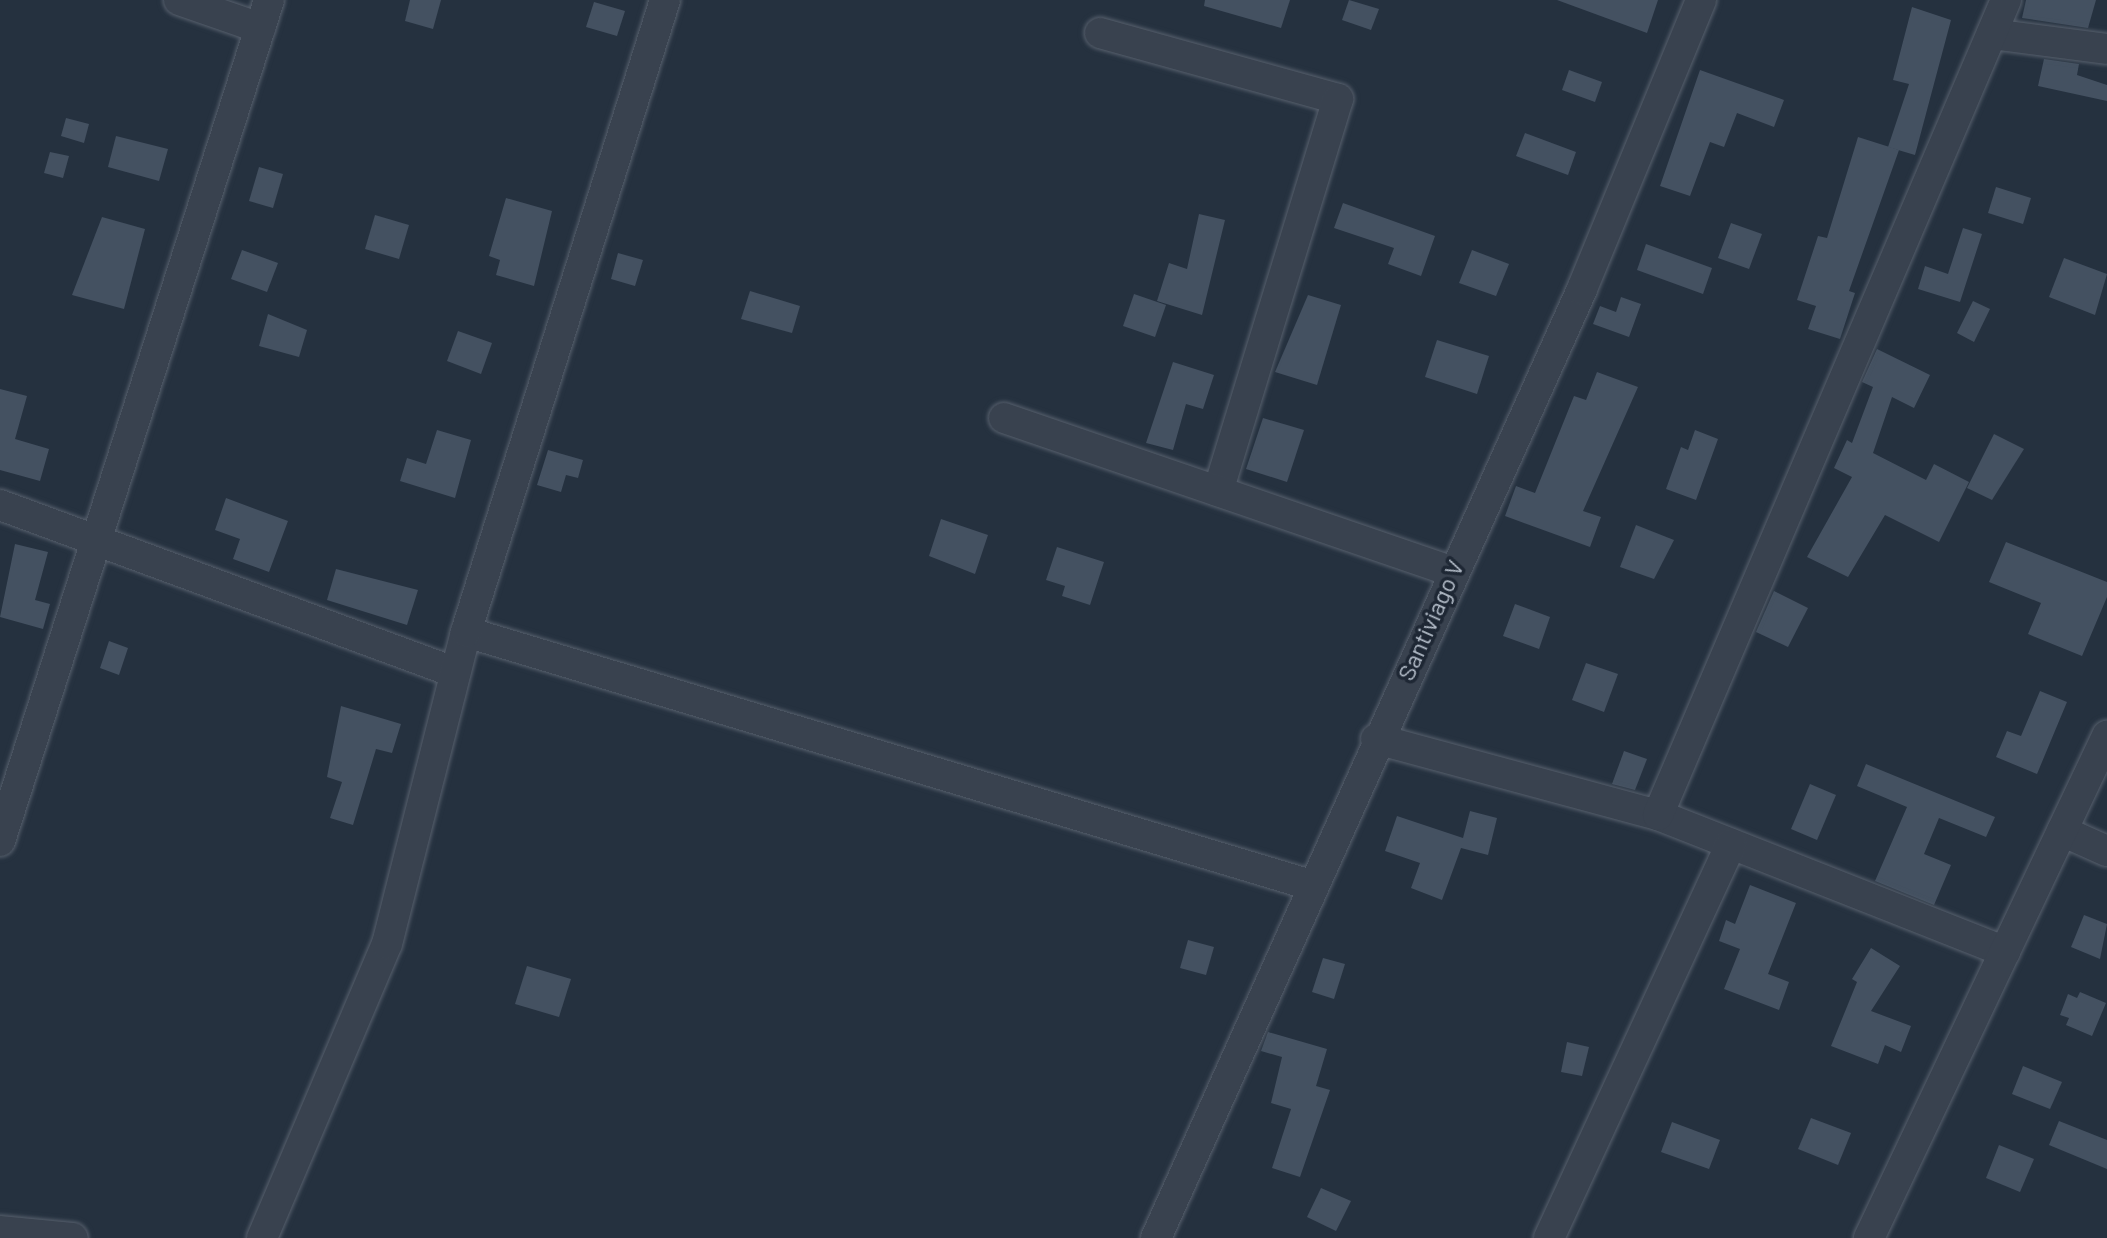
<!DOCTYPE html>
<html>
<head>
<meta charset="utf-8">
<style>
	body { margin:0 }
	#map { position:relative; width:2107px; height:1238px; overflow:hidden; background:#25313f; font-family:Barlow,sans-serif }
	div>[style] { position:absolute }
	.building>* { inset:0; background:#445161 }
	.roads { filter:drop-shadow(0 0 2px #57606d) drop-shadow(0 0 2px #57606d) }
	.minor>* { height:30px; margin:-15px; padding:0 15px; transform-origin:15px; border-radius:15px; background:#39424f }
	span { translate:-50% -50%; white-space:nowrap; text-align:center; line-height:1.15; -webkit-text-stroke:7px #1e2734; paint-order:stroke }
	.street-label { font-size:24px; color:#b5beca }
</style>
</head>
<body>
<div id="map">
	<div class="building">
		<div style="clip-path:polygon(410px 0,441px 0,433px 29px,405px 21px)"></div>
		<div style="clip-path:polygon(1205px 0,1290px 0,1281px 28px,1204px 6px)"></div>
		<div style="clip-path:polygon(1349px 0,1379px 9px,1371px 30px,1342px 20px)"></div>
		<div style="clip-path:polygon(1557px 0,1658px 0,1647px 33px)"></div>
		<div style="clip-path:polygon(2026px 0,2096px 0,2088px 28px,2022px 18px)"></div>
		<div style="clip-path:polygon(594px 2px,625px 11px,617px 36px,586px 27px)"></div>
		<div style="clip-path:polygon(1912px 7px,1951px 20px,1915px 155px,1888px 147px,1909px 84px,1893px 80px)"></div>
		<div style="clip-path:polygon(2044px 59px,2079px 64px,2077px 75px,2107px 85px,2107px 101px,2038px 86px)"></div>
		<div style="clip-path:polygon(1569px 70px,1602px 82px,1595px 102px,1562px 90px)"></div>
		<div style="clip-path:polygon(1700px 70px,1784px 100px,1774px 127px,1737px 113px,1724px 147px,1710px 142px,1690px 196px,1660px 186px)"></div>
		<div style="clip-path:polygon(66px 118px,89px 124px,84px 143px,61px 136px)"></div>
		<div style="clip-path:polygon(1525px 133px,1576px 152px,1568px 175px,1516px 156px)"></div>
		<div style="clip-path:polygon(116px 136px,168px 149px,159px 181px,108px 167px)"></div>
		<div style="clip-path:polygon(1858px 137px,1899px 150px,1849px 291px,1855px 293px,1840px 339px,1808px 329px,1816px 306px,1797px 300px,1818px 236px,1827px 238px)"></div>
		<div style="clip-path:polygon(50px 152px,69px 156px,63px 178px,44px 173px)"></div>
		<div style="clip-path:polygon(259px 167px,283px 174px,273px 208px,249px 201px)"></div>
		<div style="clip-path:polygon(1996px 187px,2031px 198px,2023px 224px,1988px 213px)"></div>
		<div style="clip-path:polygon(506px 198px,552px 211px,534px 286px,496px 275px,500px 260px,489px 256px)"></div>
		<div style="clip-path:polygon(1343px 203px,1435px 236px,1421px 276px,1388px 264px,1394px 248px,1334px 228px)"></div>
		<div style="clip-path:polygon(1199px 214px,1225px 220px,1202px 315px,1157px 301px,1169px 263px,1187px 269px)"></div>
		<div style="clip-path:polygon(375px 215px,409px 225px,399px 259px,365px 249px)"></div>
		<div style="clip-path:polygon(102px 217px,145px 229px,124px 309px,72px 295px)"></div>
		<div style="clip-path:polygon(1731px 223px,1762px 234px,1749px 269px,1718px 258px)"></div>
		<div style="clip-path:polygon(1963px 228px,1982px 234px,1960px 302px,1918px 289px,1925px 266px,1948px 274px)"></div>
		<div style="clip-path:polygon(1646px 244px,1712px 268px,1703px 294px,1637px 270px)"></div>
		<div style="clip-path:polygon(242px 250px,278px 263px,267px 292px,231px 279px)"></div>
		<div style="clip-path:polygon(1472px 250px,1509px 264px,1496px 296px,1459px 283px)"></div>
		<div style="clip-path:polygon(618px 253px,643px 260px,635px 286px,611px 279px)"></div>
		<div style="clip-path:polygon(2064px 258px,2107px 274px,2095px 315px,2049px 297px)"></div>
		<div style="clip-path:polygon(750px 291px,800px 306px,792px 333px,741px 319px)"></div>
		<div style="clip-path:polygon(1134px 294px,1166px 305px,1155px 337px,1123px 326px)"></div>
		<div style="clip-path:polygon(1308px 295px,1341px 305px,1317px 385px,1275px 372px)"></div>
		<div style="clip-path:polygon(1621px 297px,1641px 304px,1629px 337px,1593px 324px,1600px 306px,1616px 312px)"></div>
		<div style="clip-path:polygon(1973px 301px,1990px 309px,1974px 342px,1957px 333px)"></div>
		<div style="clip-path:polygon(268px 314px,307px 330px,299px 357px,259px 346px)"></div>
		<div style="clip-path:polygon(458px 331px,492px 343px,481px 374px,447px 361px)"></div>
		<div style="clip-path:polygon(1437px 340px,1489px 356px,1477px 394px,1425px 377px)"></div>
		<div style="clip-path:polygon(1877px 349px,1930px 375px,1914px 408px,1892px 397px,1873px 453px,1926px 480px,1934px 464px,1969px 482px,1939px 542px,1885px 515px,1848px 577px,1807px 557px,1852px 477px,1834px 468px,1847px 440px,1852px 443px,1873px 387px,1862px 382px)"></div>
		<div style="clip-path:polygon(1173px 362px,1214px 375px,1203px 409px,1186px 404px,1173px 450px,1146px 443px)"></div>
		<div style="clip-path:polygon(1597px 372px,1638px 387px,1583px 511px,1601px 517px,1590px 547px,1505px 516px,1516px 486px,1535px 493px,1574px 396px,1586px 400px)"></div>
		<div style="clip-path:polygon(0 389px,27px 396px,15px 439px,49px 449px,40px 481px,0 470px)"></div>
		<div style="clip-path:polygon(1263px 418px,1304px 430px,1287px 482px,1246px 469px)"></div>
		<div style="clip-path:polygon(437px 430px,471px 440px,455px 498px,400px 481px,407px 458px,426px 464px)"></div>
		<div style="clip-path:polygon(1695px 430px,1718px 439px,1696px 500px,1666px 489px,1681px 447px,1688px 450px)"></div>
		<div style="clip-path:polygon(1994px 434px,2024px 449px,1992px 500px,1967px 488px)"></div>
		<div style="clip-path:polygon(548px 450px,583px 460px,578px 478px,566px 475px,561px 492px,537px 485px)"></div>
		<div style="clip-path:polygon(226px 498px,288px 521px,269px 572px,233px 559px,240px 539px,215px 530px)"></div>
		<div style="clip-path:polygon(941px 519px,988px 535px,975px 574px,929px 556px)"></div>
		<div style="clip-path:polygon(1636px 525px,1674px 540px,1654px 579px,1620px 567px)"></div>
		<div style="clip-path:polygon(2006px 542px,2107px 582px,2107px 597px,2082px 656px,2028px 634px,2041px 603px,1989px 582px)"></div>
		<div style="clip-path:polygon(15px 544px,48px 552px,35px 600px,50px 604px,43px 629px,0 617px)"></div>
		<div style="clip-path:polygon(1057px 547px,1104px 562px,1090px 605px,1062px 596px,1065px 586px,1046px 580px)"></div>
		<div style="clip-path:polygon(336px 569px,418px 590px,407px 625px,327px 600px)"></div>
		<div style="clip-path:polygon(1774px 591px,1808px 608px,1788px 647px,1756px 632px)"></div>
		<div style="clip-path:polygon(1515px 604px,1550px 617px,1539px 649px,1503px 636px)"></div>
		<div style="clip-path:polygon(109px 641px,128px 648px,119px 675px,100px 668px)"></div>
		<div style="clip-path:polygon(1586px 663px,1618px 674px,1604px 712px,1572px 700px)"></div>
		<div style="clip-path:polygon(2040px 691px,2067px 702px,2037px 774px,1996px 757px,2007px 731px,2021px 736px)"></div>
		<div style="clip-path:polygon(341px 706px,401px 724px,392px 753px,376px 749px,353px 825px,330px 818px,342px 782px,327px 777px)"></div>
		<div style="clip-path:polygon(1624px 751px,1647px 759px,1635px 790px,1612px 784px)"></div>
		<div style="clip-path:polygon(1866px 764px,1995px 817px,1986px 837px,1939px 818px,1924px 854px,1951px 865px,1934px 905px,1875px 881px,1907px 807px,1857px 786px)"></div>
		<div style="clip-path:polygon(1810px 784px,1836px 795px,1817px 840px,1791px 829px)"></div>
		<div style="clip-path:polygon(1470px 811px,1497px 818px,1488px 855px,1461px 848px,1442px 900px,1411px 888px,1420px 863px,1385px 851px,1397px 816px,1463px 838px)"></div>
		<div style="clip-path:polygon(1750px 885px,1796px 903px,1768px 974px,1789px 982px,1779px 1010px,1724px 989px,1740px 949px,1719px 941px,1726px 920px,1735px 924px)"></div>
		<div style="clip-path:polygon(2084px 915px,2107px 924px,2100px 959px,2071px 947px)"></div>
		<div style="clip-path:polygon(1188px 940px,1214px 947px,1206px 975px,1180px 968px)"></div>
		<div style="clip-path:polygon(1871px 948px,1900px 966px,1871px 1011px,1911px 1026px,1901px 1052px,1885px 1045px,1878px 1064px,1831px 1046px,1857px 982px,1852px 979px)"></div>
		<div style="clip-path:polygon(1323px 958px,1345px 964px,1334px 999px,1312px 992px)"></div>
		<div style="clip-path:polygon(527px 966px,571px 979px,559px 1017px,515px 1004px)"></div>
		<div style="clip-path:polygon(2080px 992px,2106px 1003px,2092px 1036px,2066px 1025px,2069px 1018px,2060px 1015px,2068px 994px,2077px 998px)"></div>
		<div style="clip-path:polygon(1268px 1032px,1327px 1049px,1316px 1086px,1330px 1090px,1300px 1177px,1272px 1168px,1291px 1109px,1271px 1103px,1282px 1057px,1261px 1051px)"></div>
		<div style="clip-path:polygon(1567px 1042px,1589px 1047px,1582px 1076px,1561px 1072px)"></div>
		<div style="clip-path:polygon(2023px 1066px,2062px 1082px,2050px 1109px,2012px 1094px)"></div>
		<div style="clip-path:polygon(1811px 1118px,1851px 1133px,1838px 1165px,1798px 1149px)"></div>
		<div style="clip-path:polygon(2059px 1121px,2107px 1140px,2107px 1169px,2049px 1145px)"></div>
		<div style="clip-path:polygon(1672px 1122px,1720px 1140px,1709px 1169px,1661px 1152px)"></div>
		<div style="clip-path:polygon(1999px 1145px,2034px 1159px,2020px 1192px,1986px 1178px)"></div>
		<div style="clip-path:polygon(1321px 1188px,1351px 1201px,1336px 1231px,1307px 1217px)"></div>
	</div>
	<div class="roads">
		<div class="minor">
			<div style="left:179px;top:0;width:86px;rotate:19.1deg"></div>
			<div style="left:1100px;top:33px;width:247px;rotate:15.5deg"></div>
			<div style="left:1338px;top:99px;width:410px;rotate:107deg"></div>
			<div style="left:1992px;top:34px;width:116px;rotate:7.4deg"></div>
			<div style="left:1004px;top:418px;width:473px;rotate:18.9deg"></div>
			<div style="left:0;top:505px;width:484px;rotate:20.2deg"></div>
			<div style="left:466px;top:632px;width:885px;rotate:16.67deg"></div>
			<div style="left:1376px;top:739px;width:292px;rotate:15.1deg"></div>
			<div style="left:1658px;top:815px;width:373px;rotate:21.5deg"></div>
			<div style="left:1658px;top:815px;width:886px;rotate:-66.88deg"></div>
			<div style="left:2062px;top:831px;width:49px;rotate:24deg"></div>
			<div style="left:0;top:841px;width:883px;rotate:-72.26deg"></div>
			<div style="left:0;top:1231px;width:73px;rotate:5.5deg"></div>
			<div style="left:262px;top:1238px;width:319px;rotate:-67deg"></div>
			<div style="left:387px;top:944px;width:322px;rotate:-75.8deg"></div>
			<div style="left:466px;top:632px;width:663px;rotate:-72.52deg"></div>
			<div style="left:1156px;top:1238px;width:1040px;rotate:-65.82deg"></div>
			<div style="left:1582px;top:289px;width:313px;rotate:-67.6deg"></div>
			<div style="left:1549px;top:1238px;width:434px;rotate:-65.2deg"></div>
			<div style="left:1869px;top:1238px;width:556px;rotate:-64.63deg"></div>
		</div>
	</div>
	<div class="street-label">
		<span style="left:1430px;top:620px;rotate:-66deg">Santiviago V</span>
	</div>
</div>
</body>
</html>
